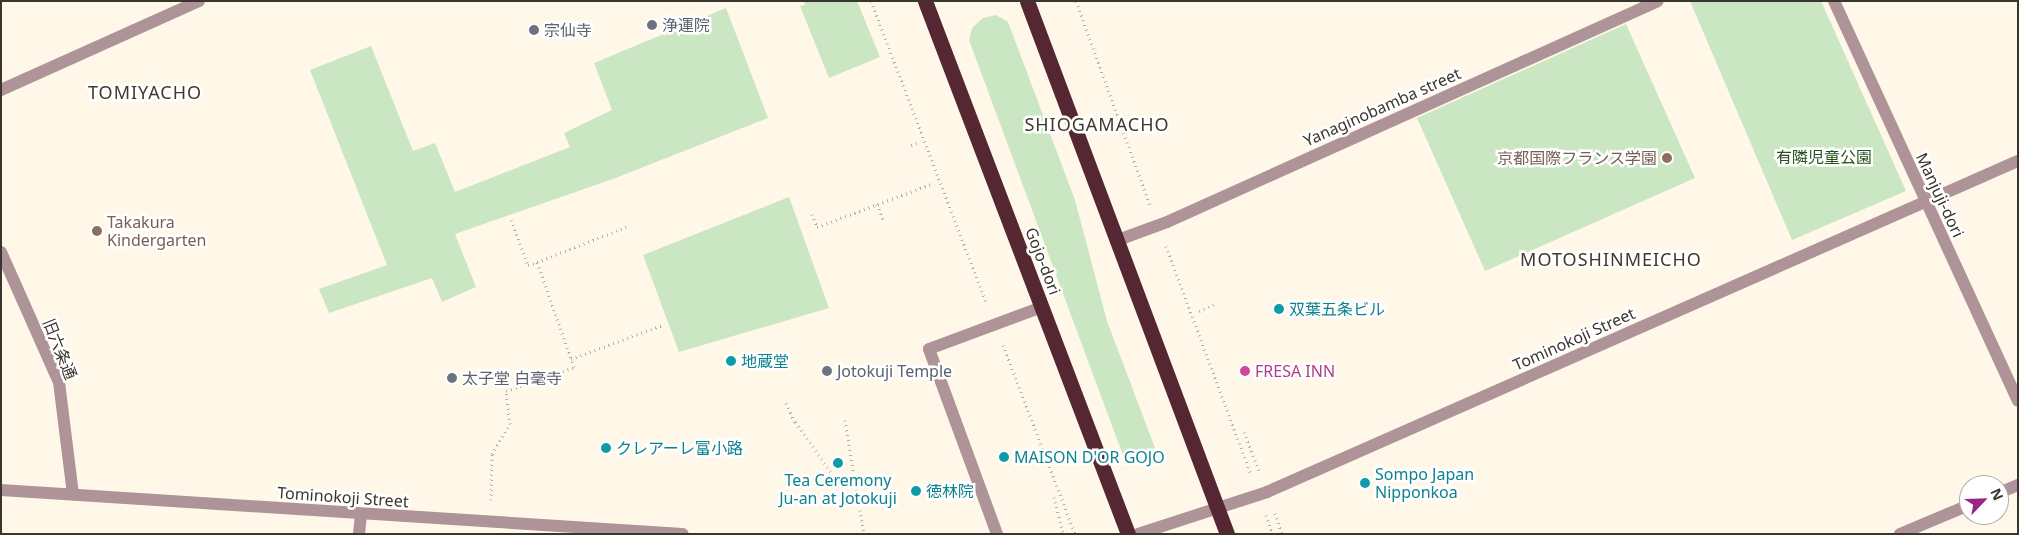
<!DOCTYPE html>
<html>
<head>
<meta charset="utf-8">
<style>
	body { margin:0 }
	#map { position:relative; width:2019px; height:535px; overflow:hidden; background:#fff8e8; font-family:"Noto Sans","Noto Sans JP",sans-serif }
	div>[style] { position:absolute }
	.green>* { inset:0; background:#cae6c3 }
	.path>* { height:3px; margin-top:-1.5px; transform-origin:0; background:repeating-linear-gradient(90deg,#b4afa2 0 1px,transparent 0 5px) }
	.minor>* { height:12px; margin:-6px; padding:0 6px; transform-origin:6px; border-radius:6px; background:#ae9499 }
	.highway>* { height:15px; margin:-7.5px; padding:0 7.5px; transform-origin:7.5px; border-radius:7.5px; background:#552732 }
	.dots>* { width:14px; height:14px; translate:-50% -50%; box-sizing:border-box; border:2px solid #fff; border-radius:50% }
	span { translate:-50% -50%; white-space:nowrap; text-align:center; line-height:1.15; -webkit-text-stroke:5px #fff; paint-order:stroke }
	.worship-label { font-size:16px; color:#5b616d }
	.left { translate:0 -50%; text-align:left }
	.street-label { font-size:16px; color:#3a362f }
	.park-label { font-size:16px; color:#28541c }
	.education-label { font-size:16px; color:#785e54 }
	.right { translate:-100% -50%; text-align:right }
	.culture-label { font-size:16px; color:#0d838f }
	.hotel-label { font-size:16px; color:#b23c85 }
	.neighbourhood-label { font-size:18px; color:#413a2a; letter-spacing:1px }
	.frame { position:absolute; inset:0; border:2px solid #3a362f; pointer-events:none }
	.north { position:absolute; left:1959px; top:475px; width:50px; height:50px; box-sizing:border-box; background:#fff; border:1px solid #b0afac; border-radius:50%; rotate:66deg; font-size:14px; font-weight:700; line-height:20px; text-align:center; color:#3a362f }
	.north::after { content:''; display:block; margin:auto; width:18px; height:22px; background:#982683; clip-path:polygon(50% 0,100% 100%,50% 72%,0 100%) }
</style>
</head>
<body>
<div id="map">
	<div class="green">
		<div style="clip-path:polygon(804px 1px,857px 1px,880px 57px,829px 78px,800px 6px,805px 5px)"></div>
		<div style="clip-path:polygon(1690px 1px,1821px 1px,1906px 191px,1792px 240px)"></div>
		<div style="clip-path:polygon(726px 8px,768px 118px,613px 179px,455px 234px,476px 287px,442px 302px,432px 278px,329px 313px,319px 289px,387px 265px,310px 70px,371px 46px,413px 151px,435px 143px,455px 192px,570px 147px,564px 133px,612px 110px,594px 63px)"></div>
		<div style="clip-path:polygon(996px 15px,1008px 22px,1075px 200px,1107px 321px,1155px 448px,1124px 458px,969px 40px,972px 28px,983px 18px)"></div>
		<div style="clip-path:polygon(1626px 24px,1695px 178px,1485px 271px,1417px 118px)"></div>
		<div style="clip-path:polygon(789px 197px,829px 308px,679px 352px,643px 255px)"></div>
	</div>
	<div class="path">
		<div style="left:871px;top:1px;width:324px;rotate:69.1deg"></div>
		<div style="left:1076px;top:1px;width:217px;rotate:70.1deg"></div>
		<div style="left:911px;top:145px;width:8px;rotate:-23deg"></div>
		<div style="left:877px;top:204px;width:17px;rotate:69deg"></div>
		<div style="left:812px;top:214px;width:14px;rotate:69deg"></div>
		<div style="left:817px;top:227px;width:125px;rotate:-20.6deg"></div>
		<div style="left:511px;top:220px;width:48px;rotate:69.3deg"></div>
		<div style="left:528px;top:265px;width:9px;rotate:-18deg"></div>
		<div style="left:1166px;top:246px;width:243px;rotate:69.6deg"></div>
		<div style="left:1199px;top:311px;width:17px;rotate:-24deg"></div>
		<div style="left:1003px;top:345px;width:202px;rotate:69.1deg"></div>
		<div style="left:571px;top:359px;width:100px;rotate:-20.4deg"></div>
		<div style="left:786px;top:403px;width:21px;rotate:65deg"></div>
		<div style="left:795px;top:422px;width:79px;rotate:54.3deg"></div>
		<div style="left:841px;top:486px;width:14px;rotate:-12deg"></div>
		<div style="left:845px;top:420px;width:75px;rotate:80.8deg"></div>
		<div style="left:1244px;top:432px;width:44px;rotate:68.7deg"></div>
		<div style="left:1054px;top:497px;width:38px;rotate:76deg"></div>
		<div style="left:491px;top:500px;width:46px;rotate:-88.8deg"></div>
		<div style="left:492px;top:454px;width:35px;rotate:-59deg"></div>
		<div style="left:510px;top:424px;width:33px;rotate:-97deg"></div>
		<div style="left:506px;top:391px;width:72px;rotate:-19.4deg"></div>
		<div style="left:574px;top:367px;width:111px;rotate:-109.4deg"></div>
		<div style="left:537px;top:262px;width:96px;rotate:-21.5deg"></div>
		<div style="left:860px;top:510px;width:24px;rotate:81deg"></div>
		<div style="left:1275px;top:513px;width:22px;rotate:72deg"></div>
		<div style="left:1266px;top:515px;width:20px;rotate:72deg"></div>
	</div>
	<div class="minor">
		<div style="left:1834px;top:1px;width:440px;rotate:65.3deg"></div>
		<div style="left:1px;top:90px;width:217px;rotate:-24.2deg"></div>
		<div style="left:1118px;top:240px;width:52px;rotate:-20.2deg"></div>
		<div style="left:1167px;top:222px;width:538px;rotate:-24.23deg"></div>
		<div style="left:1px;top:252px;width:142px;rotate:66deg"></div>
		<div style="left:59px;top:382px;width:113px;rotate:82.9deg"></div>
		<div style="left:1px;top:490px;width:683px;rotate:3.69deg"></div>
		<div style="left:1999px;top:493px;width:21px;rotate:-23deg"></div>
		<div style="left:359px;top:534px;width:19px;rotate:-84deg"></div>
		<div style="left:997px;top:534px;width:197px;rotate:-110.2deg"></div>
		<div style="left:929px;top:349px;width:121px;rotate:-20.4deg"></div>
		<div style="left:1138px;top:534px;width:136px;rotate:-18deg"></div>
		<div style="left:1267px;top:492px;width:821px;rotate:-23.79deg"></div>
		<div style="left:1900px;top:534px;width:75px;rotate:-22.8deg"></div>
	</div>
	<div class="highway">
		<div style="left:925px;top:1px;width:570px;rotate:69.15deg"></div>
		<div style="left:1027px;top:1px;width:569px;rotate:69.43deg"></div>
	</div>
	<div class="dots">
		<div style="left:652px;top:25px;background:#6b7280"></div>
		<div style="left:534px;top:30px;background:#6b7280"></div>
		<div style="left:1667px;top:158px;background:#8d6e63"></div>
		<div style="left:97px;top:231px;background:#8d6e63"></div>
		<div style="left:1279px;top:309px;background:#0f9aa8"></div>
		<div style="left:731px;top:361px;background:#0f9aa8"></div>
		<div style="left:827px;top:371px;background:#6b7280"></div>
		<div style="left:1245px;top:371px;background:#d1479c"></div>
		<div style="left:452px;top:378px;background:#6b7280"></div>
		<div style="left:606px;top:448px;background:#0f9aa8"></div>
		<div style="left:1004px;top:457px;background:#0f9aa8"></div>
		<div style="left:838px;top:463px;background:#0f9aa8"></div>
		<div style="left:1365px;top:483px;background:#0f9aa8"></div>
		<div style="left:916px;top:491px;background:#0f9aa8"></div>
	</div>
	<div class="worship-label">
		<span class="left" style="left:662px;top:25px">浄運院</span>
		<span class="left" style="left:544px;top:30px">宗仙寺</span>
		<span class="left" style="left:837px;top:371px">Jotokuji Temple</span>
		<span class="left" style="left:462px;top:378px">太子堂 白毫寺</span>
	</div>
	<div class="street-label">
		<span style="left:1382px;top:107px;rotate:-24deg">Yanaginobamba street</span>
		<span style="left:1940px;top:195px;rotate:65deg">Manjuji-dori</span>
		<span style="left:1043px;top:261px;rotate:69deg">Gojo-dori</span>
		<span style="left:1574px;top:339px;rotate:-24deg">Tominokoji Street</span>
		<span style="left:60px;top:349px;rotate:68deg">旧六条通</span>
		<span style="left:343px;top:497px;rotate:4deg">Tominokoji Street</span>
	</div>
	<div class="park-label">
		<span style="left:1824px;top:157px">有隣児童公園</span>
	</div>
	<div class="education-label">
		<span class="right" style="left:1657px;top:158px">京都国際フランス学園</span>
		<span class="left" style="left:107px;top:231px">Takakura<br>Kindergarten</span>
	</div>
	<div class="culture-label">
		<span class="left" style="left:1289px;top:309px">双葉五条ビル</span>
		<span class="left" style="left:741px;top:361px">地蔵堂</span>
		<span class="left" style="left:616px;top:448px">クレアーレ富小路</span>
		<span class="left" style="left:1014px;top:457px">MAISON D'OR GOJO</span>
		<span class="left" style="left:1375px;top:483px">Sompo Japan<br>Nipponkoa</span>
		<span style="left:838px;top:489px">Tea Ceremony<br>Ju-an at Jotokuji</span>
		<span class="left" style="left:926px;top:491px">徳林院</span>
	</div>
	<div class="hotel-label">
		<span class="left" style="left:1255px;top:371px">FRESA INN</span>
	</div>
	<div class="neighbourhood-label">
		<span style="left:145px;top:92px">TOMIYACHO</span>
		<span style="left:1097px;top:124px">SHIOGAMACHO</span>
		<span style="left:1611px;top:259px">MOTOSHINMEICHO</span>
	</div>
	<div class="frame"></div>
	<div class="north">N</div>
</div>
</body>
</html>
